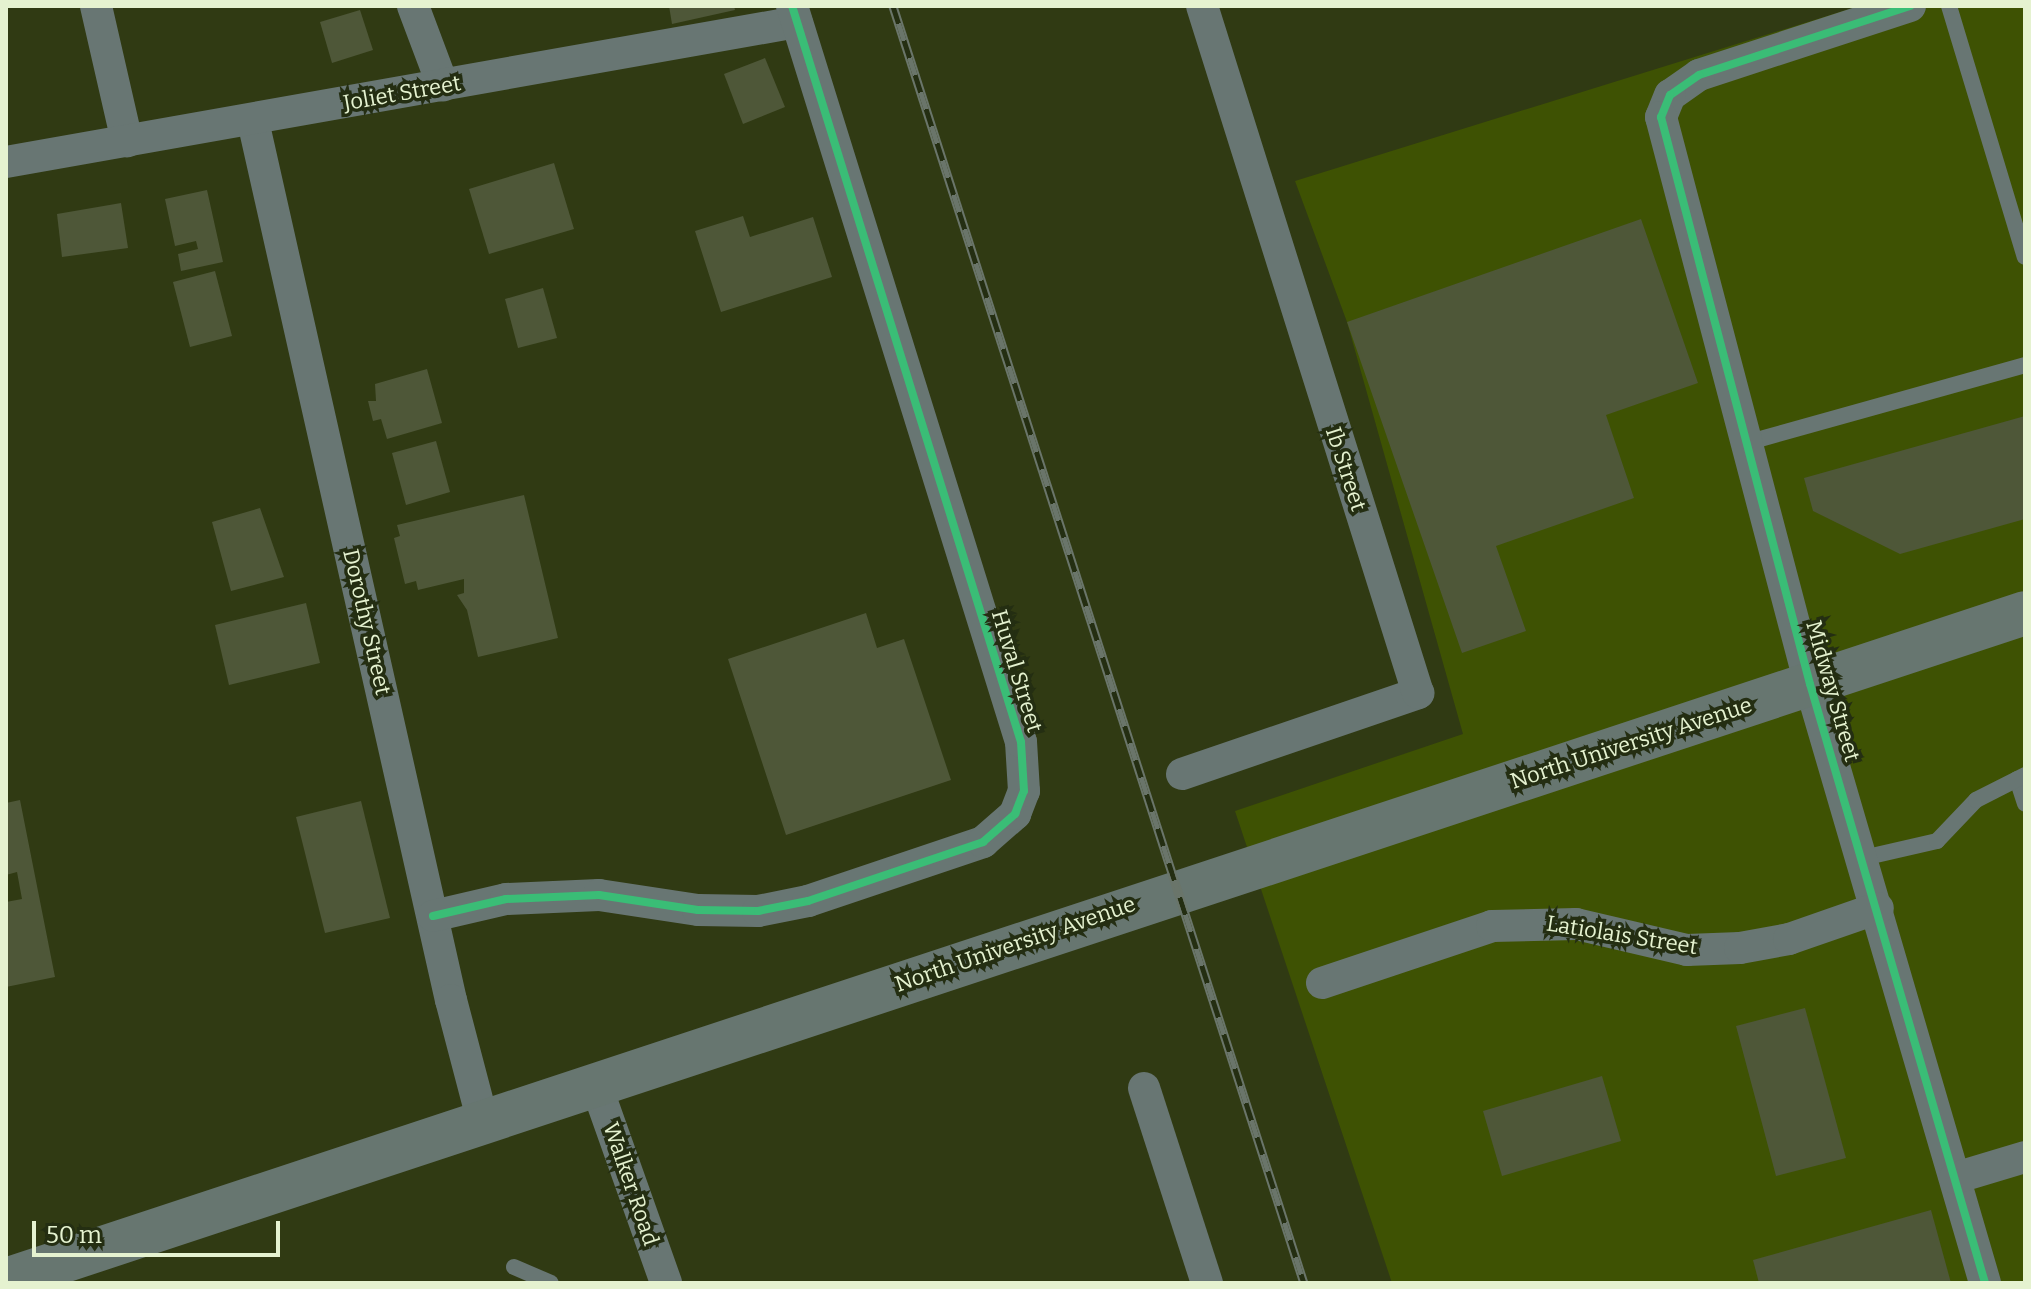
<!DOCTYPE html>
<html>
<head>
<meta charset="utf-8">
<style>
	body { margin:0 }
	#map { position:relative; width:2031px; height:1289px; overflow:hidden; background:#303a13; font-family:Bitter,serif }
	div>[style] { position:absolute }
	.built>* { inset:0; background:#3e5203 }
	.building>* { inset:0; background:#4e5738 }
	.lane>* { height:16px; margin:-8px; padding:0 8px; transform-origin:8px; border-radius:8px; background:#687673 }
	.street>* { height:32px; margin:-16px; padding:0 16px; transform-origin:16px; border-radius:16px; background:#687673 }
	.secondary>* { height:44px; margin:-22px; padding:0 22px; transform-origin:22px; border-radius:22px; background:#677670 }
	.rail>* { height:9px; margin-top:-4.5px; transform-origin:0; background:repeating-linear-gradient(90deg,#242e12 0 18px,#6a756a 0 36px); box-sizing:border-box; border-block:2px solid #6a756a }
	.cycleway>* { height:8px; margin:-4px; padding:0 4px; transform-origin:4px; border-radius:4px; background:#3abd76 }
	span { translate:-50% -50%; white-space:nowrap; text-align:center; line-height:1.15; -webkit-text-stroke:7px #242e12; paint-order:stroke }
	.street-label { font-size:22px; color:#e5f2d0 }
	.frame { position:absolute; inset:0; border:8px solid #e5f2d0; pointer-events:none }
	.scale { position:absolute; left:32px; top:1221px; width:248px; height:36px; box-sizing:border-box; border:4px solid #e5f2d0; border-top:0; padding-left:10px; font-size:24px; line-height:28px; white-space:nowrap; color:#e5f2d0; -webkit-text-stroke:6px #242e12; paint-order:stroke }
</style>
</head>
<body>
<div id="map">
	<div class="built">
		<div style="clip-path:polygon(1859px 6px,2025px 6px,2025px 1283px,1392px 1283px,1235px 811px,1463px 734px,1347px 322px,1295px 181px)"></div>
	</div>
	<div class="building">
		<div style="clip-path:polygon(669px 6px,734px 6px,735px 10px,672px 24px)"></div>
		<div style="clip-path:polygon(360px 10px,373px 50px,332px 63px,320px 22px)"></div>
		<div style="clip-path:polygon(765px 58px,785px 107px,743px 124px,724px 74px)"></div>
		<div style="clip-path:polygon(554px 163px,574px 229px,489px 254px,469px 189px)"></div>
		<div style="clip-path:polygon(207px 190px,223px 262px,181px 271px,178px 254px,198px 249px,196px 241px,175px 246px,165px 199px)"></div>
		<div style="clip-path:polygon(121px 203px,128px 248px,62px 257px,57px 214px)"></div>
		<div style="clip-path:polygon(743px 216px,750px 237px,813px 217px,832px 277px,721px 312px,695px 231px)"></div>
		<div style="clip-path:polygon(1641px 219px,1698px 383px,1606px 415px,1634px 498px,1496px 546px,1526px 631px,1462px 653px,1347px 322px)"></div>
		<div style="clip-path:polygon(215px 271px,232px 336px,190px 347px,173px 282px)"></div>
		<div style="clip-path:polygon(543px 288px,557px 338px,518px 348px,505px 299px)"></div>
		<div style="clip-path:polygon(427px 369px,442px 423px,387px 439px,381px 419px,373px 421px,368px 401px,376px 401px,375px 384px)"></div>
		<div style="clip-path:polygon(2025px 416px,2025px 519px,1900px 554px,1813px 511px,1804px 478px)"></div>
		<div style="clip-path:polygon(436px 441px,450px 492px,406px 505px,392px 453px)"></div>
		<div style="clip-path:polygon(524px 495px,558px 638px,478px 657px,467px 610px,457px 595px,464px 593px,464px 579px,418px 590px,416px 581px,405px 584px,394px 538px,400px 536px,397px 525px)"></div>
		<div style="clip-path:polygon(260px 508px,284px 577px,231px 591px,212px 522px)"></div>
		<div style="clip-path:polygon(306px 603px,320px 663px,229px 685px,215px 625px)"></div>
		<div style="clip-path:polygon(866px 613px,877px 648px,904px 639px,951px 780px,786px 835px,728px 659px)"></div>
		<div style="clip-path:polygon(20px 800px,55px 977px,6px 987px,6px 902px,22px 899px,17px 872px,6px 875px,6px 803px)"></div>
		<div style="clip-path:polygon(361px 801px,390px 918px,325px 933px,296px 817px)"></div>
		<div style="clip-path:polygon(1805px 1008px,1846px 1158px,1776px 1176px,1736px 1026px)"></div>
		<div style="clip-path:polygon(1602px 1076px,1621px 1141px,1502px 1176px,1483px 1111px)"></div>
		<div style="clip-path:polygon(1931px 1210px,1951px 1283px,1759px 1283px,1753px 1260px)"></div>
	</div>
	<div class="lane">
		<div style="left:1949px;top:6px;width:262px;rotate:73.2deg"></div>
		<div style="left:1746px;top:443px;width:290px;rotate:-15.6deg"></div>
		<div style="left:2017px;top:779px;width:26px;rotate:72deg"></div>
		<div style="left:1863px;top:858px;width:76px;rotate:-12.9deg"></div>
		<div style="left:1937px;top:841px;width:57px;rotate:-46.4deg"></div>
		<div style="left:1976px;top:800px;width:55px;rotate:-27deg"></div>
		<div style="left:514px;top:1267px;width:40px;rotate:23.4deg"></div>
	</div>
	<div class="street">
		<div style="left:96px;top:6px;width:139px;rotate:77.1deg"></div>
		<div style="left:413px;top:6px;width:85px;rotate:69.4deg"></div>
		<div style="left:1910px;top:6px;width:222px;rotate:161.9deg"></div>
		<div style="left:1699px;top:75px;width:35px;rotate:145deg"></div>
		<div style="left:1670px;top:95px;width:24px;rotate:112deg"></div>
		<div style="left:1661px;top:117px;width:586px;rotate:75.28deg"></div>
		<div style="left:1810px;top:684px;width:624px;rotate:73.71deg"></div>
		<div style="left:253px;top:121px;width:901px;rotate:77.31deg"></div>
		<div style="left:451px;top:1000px;width:126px;rotate:75.3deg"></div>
		<div style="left:6px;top:162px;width:803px;rotate:-10.04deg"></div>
		<div style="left:1182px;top:774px;width:250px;rotate:-18.9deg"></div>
		<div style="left:1418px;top:693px;width:720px;rotate:-107.45deg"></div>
		<div style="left:433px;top:916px;width:75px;rotate:-13.1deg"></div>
		<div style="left:506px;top:899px;width:93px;rotate:-2.5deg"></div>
		<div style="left:599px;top:895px;width:100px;rotate:8.6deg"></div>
		<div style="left:698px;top:910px;width:60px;rotate:1deg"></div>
		<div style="left:758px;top:911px;width:51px;rotate:-11.3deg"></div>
		<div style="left:808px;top:901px;width:185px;rotate:-18.6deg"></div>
		<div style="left:983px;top:842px;width:43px;rotate:-41.2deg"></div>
		<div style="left:1015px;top:814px;width:25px;rotate:-69deg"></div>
		<div style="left:1024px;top:791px;width:49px;rotate:-93.5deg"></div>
		<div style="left:1021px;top:742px;width:771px;rotate:-107.28deg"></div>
		<div style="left:1322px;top:983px;width:179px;rotate:-18.5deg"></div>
		<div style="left:1492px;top:926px;width:84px;rotate:-1.4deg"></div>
		<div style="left:1576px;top:924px;width:114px;rotate:13.2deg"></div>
		<div style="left:1687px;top:950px;width:53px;rotate:-2.2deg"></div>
		<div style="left:1740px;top:948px;width:50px;rotate:-10.4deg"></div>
		<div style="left:1789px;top:939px;width:94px;rotate:-19.2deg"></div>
		<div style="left:596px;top:1085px;width:210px;rotate:70.5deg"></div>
		<div style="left:1144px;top:1088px;width:205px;rotate:72.1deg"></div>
		<div style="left:1955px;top:1178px;width:73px;rotate:-16.7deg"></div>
	</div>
	<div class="secondary">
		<div style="left:6px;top:1280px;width:2126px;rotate:-18.28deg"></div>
	</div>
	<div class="rail">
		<div style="left:893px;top:6px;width:1342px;rotate:72.16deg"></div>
	</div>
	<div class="cycleway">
		<div style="left:1910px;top:6px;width:222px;rotate:161.9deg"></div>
		<div style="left:1699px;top:75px;width:35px;rotate:145deg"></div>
		<div style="left:1670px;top:95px;width:24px;rotate:112deg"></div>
		<div style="left:1661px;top:117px;width:586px;rotate:75.28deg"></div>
		<div style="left:1810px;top:684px;width:624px;rotate:73.71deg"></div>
		<div style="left:433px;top:916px;width:75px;rotate:-13.1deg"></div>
		<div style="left:506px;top:899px;width:93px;rotate:-2.5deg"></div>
		<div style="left:599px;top:895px;width:100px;rotate:8.6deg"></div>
		<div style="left:698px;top:910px;width:60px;rotate:1deg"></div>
		<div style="left:758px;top:911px;width:51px;rotate:-11.3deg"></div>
		<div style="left:808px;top:901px;width:185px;rotate:-18.6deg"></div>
		<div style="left:983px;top:842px;width:43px;rotate:-41.2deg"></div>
		<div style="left:1015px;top:814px;width:25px;rotate:-69deg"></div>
		<div style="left:1024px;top:791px;width:49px;rotate:-93.5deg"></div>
		<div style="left:1021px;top:742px;width:771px;rotate:-107.28deg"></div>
	</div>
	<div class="street-label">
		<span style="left:402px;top:93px;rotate:-10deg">Joliet Street</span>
		<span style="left:1346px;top:469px;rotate:72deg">Ib Street</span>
		<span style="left:367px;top:622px;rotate:77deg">Dorothy Street</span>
		<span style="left:1017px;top:671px;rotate:73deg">Huval Street</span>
		<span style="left:1833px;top:691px;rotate:74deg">Midway Street</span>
		<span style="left:1631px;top:743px;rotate:-18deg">North University Avenue</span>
		<span style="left:1622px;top:935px;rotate:9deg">Latiolais Street</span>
		<span style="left:1015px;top:944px;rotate:-19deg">North University Avenue</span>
		<span style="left:631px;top:1184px;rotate:71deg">Walker Road</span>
	</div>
	<div class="frame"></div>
	<div class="scale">50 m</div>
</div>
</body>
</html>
